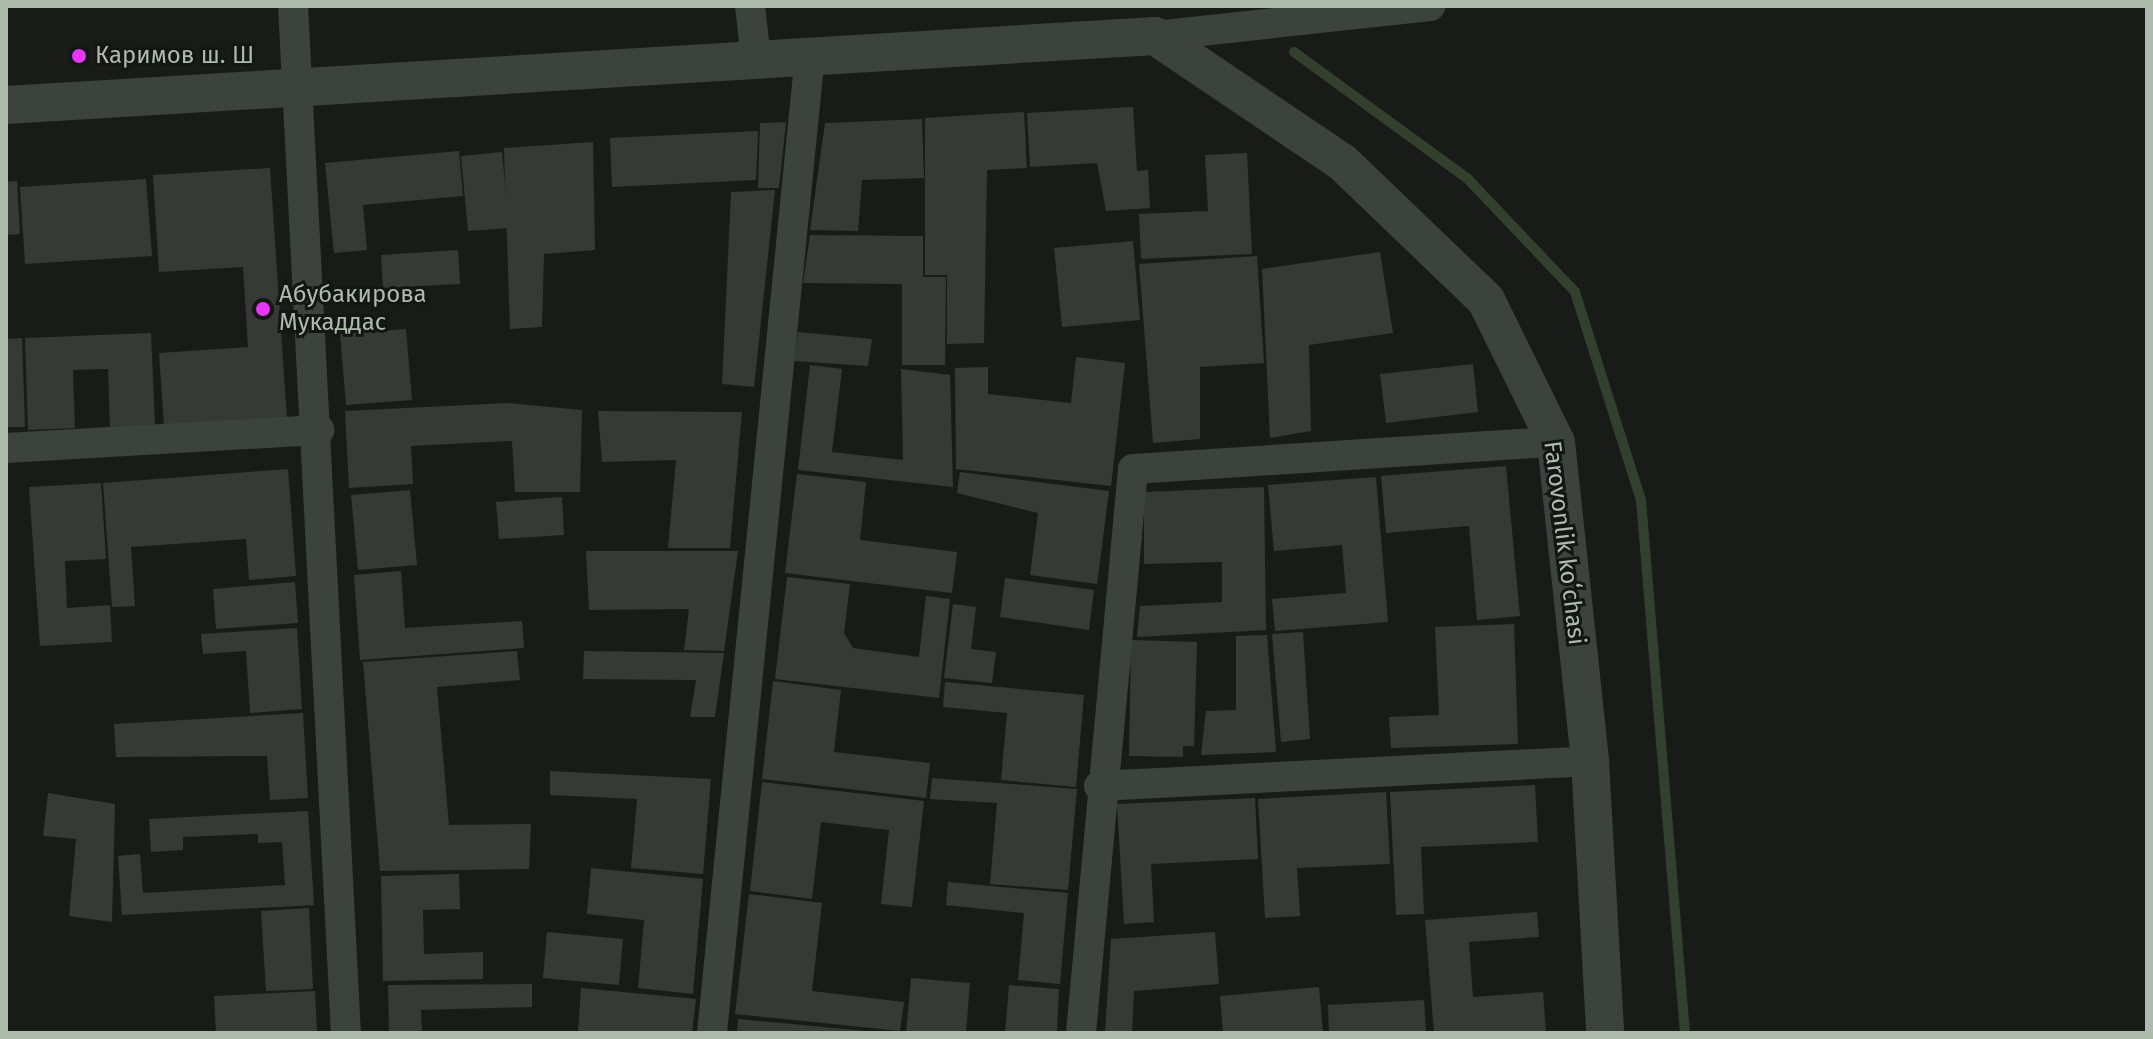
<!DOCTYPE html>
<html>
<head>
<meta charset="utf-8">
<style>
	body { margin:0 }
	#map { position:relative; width:2153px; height:1039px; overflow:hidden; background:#191b19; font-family:"Fira Sans",sans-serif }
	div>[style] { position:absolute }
	.stream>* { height:10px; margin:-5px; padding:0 5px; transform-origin:5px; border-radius:5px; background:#33402e }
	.building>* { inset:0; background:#363a37 }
	.minor>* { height:30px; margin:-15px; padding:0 15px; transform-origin:15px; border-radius:15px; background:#3c423c }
	.tertiary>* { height:38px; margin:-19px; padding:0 19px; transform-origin:19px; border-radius:19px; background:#3c423c }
	.dots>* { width:22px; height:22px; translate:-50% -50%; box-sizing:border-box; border:4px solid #141614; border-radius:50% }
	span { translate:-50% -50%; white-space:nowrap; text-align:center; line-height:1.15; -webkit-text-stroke:6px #141614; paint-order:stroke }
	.poi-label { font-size:24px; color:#acbbab }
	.left { translate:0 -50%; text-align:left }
	.street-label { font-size:24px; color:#acbbab }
	.frame { position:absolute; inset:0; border:8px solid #acbbab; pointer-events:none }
</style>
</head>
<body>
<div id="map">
	<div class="stream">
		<div style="left:1294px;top:52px;width:214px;rotate:36.1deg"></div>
		<div style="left:1467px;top:178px;width:157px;rotate:46.5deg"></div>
		<div style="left:1575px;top:292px;width:218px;rotate:72.4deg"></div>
		<div style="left:1641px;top:500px;width:535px;rotate:85.28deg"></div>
	</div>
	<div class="building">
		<div style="clip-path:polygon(1133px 107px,1137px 171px,1148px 170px,1150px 208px,1106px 211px,1097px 163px,1030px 167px,1027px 113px)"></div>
		<div style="clip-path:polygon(1024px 112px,1027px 168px,987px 170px,984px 343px,947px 344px,947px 275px,925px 275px,925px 118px)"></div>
		<div style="clip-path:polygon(922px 119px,924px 178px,862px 180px,858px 231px,810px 230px,825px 123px)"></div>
		<div style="clip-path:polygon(786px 122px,779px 188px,758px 188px,760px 123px)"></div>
		<div style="clip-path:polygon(758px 131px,756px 180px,612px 187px,610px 138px)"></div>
		<div style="clip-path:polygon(593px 142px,595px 250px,544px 254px,542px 327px,510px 329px,504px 148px)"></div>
		<div style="clip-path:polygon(459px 151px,463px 196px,363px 205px,367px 250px,334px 253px,325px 163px)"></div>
		<div style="clip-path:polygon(502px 152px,509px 228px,468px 231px,461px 156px)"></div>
		<div style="clip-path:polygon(1247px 153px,1252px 254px,1141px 259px,1139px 214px,1208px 211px,1205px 155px)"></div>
		<div style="clip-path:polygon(270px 168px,287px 419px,164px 426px,159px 353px,248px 347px,243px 267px,159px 272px,153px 175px)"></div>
		<div style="clip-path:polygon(146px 179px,152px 256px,25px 264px,20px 187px)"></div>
		<div style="clip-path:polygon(17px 181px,20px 234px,6px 235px,6px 182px)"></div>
		<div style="clip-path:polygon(775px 190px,754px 387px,722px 384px,731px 192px)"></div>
		<div style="clip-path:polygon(810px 235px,923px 236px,923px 277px,946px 277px,945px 365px,902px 365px,902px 284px,803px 283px)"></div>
		<div style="clip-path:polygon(1133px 241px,1140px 320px,1062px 327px,1054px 248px)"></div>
		<div style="clip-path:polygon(458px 250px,460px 284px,383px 288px,381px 255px)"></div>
		<div style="clip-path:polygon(1380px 252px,1393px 333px,1309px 345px,1311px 431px,1270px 438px,1262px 269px)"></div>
		<div style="clip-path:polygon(1257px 256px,1264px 363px,1200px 367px,1200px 439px,1153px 443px,1139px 264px)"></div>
		<div style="clip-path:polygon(406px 329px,412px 400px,346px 405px,340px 334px)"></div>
		<div style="clip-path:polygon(798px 332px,872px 339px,868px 366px,794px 361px)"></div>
		<div style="clip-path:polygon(151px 333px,155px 425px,110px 427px,108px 369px,73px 370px,75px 428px,28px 430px,25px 338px)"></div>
		<div style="clip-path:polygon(22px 338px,25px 427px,6px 427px,6px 339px)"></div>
		<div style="clip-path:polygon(1076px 357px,1125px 363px,1111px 486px,956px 469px,955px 368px,988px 367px,988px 394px,1071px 403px)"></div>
		<div style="clip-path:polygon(1473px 364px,1478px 412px,1386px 423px,1380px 374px)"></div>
		<div style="clip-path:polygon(810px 365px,842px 369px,832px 452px,903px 460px,901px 369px,950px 375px,953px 487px,798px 470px)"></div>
		<div style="clip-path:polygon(508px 403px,582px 410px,580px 492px,515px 492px,512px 441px,411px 446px,413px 484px,349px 488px,345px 411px)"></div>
		<div style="clip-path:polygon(598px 411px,742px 412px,730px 548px,668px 548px,676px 460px,602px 462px)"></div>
		<div style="clip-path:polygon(1506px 466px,1520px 616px,1477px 620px,1469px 526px,1386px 533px,1381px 476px)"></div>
		<div style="clip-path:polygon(288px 469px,296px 576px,249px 580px,246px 539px,131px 547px,135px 606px,112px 607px,103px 483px)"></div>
		<div style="clip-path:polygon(960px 472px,1109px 491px,1097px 584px,1030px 575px,1038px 513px,957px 493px)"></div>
		<div style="clip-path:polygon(797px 474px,866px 482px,860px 540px,957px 552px,952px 593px,785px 573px)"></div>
		<div style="clip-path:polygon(1376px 477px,1388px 622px,1275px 631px,1272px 599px,1346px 593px,1342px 545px,1274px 551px,1268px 485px)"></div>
		<div style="clip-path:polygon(101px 483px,106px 559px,65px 561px,67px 608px,110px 605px,112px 642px,40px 646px,29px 487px)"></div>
		<div style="clip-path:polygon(1264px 487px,1266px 630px,1137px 637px,1140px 606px,1222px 602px,1222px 562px,1144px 564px,1144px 492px)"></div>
		<div style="clip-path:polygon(410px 490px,417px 565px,358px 570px,351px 495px)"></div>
		<div style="clip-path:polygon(562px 497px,564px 535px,499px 539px,496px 502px)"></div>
		<div style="clip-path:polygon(586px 551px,738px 551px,724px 651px,684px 650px,689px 609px,589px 610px)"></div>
		<div style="clip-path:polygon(401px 571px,405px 628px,522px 621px,524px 648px,360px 660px,354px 575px)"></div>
		<div style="clip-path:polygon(787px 577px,850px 584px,844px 633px,853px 648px,919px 657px,926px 596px,950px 599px,939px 698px,775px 679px)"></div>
		<div style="clip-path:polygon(1005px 578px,1094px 590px,1089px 630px,1000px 617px)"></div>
		<div style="clip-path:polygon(295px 582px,298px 623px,216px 629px,213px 589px)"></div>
		<div style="clip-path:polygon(953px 604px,976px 607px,971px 649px,996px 652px,992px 683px,944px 678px)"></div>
		<div style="clip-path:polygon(1514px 624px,1518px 744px,1391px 748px,1389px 717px,1439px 715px,1435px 627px)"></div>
		<div style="clip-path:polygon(297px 628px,302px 709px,250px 713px,246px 651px,203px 654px,201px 634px)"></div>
		<div style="clip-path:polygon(1303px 632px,1310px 739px,1281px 742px,1272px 634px)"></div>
		<div style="clip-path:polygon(1267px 635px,1276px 752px,1201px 755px,1206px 711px,1236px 710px,1236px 636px)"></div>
		<div style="clip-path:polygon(1131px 640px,1197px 642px,1194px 746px,1183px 746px,1183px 757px,1129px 756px)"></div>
		<div style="clip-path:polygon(517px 651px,520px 680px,437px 687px,449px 825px,531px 824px,529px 869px,380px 871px,363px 662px)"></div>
		<div style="clip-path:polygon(584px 651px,724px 653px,715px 717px,690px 717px,696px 680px,583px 679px)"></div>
		<div style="clip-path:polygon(773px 681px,841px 690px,834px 752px,930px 763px,926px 798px,762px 779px)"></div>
		<div style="clip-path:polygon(945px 682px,1084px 695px,1076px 787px,1001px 780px,1007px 713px,943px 707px)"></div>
		<div style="clip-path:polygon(303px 713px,308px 798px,270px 800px,267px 756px,116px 757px,114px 724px)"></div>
		<div style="clip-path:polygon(550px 771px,711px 779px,703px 874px,631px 868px,637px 799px,550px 795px)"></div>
		<div style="clip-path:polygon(932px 778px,1077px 789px,1068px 890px,990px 884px,997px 803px,930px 799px)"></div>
		<div style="clip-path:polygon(762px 782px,924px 801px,912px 907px,881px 904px,889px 830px,821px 822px,812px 899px,750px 891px)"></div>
		<div style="clip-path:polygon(1535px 785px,1538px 842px,1421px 847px,1424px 914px,1396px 915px,1390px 792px)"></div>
		<div style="clip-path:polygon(1386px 792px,1390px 864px,1297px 868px,1300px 916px,1265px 918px,1258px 799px)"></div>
		<div style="clip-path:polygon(48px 793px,115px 804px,112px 922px,69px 916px,76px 839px,43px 836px)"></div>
		<div style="clip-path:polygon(1255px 798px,1258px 859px,1151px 864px,1154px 922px,1124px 924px,1117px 804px)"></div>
		<div style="clip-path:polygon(308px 811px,314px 905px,122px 915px,118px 856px,140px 854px,143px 893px,285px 885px,282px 842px,258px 843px,258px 834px,183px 837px,183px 850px,151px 852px,149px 819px)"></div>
		<div style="clip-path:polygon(591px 868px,703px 879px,693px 994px,638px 988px,644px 920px,587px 914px)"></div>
		<div style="clip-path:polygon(459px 874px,460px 909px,423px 910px,424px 954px,483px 952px,483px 979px,383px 981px,381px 876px)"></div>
		<div style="clip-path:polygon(948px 882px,1068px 893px,1060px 984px,1018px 980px,1024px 913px,946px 905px)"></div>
		<div style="clip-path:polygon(749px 894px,822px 903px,812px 991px,904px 1002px,900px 1031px,735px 1014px)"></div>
		<div style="clip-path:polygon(309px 908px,313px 989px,266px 991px,261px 911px)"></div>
		<div style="clip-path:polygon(1537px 912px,1539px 937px,1469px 942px,1473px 997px,1543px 992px,1546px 1033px,1434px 1033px,1425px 920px)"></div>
		<div style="clip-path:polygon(547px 932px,623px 939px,619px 985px,543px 978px)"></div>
		<div style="clip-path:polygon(1215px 932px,1219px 984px,1134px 991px,1132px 1033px,1105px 1033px,1111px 939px)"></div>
		<div style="clip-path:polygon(911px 978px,970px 983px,966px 1033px,906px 1033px)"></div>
		<div style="clip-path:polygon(532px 984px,532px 1007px,421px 1010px,422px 1033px,389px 1033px,388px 985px)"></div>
		<div style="clip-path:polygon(1009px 985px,1059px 989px,1057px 1033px,1005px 1033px)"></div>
		<div style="clip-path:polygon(1319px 987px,1323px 1033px,1223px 1033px,1220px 996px)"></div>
		<div style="clip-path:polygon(581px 988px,696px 999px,692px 1033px,578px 1033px)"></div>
		<div style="clip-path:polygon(315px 991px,317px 1033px,216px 1033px,214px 996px)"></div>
		<div style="clip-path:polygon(1424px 1000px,1426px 1033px,1329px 1033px,1328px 1005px)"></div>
		<div style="clip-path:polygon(738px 1019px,866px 1031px,866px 1033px,737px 1033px)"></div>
	</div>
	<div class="minor">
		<div style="left:293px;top:6px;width:1028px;rotate:87.05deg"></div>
		<div style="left:750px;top:6px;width:53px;rotate:83.5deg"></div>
		<div style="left:1155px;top:36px;width:277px;rotate:-6.2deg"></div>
		<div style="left:6px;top:448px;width:314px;rotate:-3.3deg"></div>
		<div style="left:1099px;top:786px;width:492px;rotate:-2.9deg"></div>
		<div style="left:712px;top:1033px;width:983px;rotate:-84.28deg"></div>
		<div style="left:1081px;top:1033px;width:566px;rotate:-84.73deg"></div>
		<div style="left:1133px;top:469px;width:424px;rotate:-3.7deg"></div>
	</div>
	<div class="tertiary">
		<div style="left:6px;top:105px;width:1151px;rotate:-3.44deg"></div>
		<div style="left:1155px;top:36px;width:225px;rotate:34deg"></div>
		<div style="left:1342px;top:162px;width:199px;rotate:43.8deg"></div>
		<div style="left:1486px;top:300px;width:158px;rotate:63.8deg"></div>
		<div style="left:1556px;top:442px;width:321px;rotate:83.9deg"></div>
		<div style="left:1590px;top:761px;width:272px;rotate:86.8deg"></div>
	</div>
	<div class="dots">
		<div style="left:79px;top:56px;background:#e537f5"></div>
		<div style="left:263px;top:309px;background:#e537f5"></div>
	</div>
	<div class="poi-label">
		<span class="left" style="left:95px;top:56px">Каримов ш. Ш</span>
		<span class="left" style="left:279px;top:309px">Абубакирова<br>Мукаддас</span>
	</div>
	<div class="street-label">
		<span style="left:1564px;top:543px;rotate:83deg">Farovonlik koʻchasi</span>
	</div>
	<div class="frame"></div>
</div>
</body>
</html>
